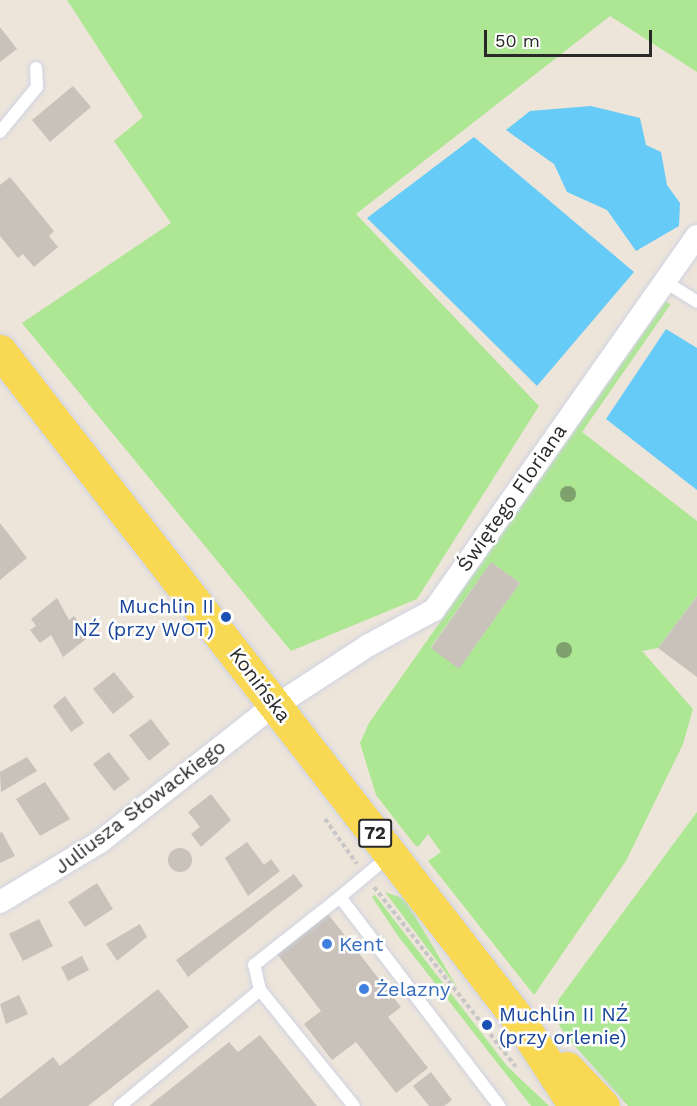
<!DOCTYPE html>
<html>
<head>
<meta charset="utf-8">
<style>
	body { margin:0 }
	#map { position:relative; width:697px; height:1106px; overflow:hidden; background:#ede5da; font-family:"Work Sans",sans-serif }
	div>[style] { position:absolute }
	.green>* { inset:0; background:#ade793 }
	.water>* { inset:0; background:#66cbf6 }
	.building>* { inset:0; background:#c8c2ba }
	.round { border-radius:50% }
	.path>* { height:4px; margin-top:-2px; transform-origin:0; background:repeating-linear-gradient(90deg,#c7c7c7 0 4.5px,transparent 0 7.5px) }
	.roads { filter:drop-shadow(0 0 2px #cfd2e3) drop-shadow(0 0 2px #cfd2e3) }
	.service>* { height:12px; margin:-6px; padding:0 6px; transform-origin:6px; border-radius:6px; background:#fff }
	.minor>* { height:22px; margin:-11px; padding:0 11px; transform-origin:11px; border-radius:11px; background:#fff }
	.primary>* { height:33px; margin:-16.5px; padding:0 16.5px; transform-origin:16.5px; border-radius:16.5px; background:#f9d853 }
	.trees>* { width:16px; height:16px; margin:-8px; border-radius:50%; background:#7ea16e }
	.dots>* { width:16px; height:16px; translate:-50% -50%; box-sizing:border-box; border:3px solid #fff; border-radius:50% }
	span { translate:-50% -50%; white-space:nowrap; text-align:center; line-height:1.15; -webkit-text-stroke:5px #fff; paint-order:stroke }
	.shield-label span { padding:2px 4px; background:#fff; border:2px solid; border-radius:4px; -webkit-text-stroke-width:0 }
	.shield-label { font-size:18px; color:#292929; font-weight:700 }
	.street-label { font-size:20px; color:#292929 }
	.transit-label { font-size:20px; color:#164399 }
	.right { translate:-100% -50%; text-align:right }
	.left { translate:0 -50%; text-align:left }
	.shop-label { font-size:20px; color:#366cbe }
	.scale { position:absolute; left:484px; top:30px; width:168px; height:27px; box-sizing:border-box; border:3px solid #292929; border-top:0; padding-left:8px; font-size:18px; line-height:21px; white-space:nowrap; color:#292929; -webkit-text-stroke:4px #fff; paint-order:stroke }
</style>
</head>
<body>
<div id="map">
	<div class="green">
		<div style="clip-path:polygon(67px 0,697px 0,697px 72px,610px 16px,356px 214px,539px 406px,417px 599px,291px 651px,22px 323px,171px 223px,114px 141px,143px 117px)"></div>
		<div style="clip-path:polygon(evenodd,666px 301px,670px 305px,582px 432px,697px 521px,697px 596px,658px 648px,642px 651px,693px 709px,683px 744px,626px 861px,534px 995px,428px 861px,441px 852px,428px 834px,418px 847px,414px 844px,376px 795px,360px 743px,369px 723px,666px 301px,491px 562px,520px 583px,459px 668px,431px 647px,491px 562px)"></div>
		<div style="clip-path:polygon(697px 812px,697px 1106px,628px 1106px,566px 1036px,555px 1018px,556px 1010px,559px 999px)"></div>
		<div style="clip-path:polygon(385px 892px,405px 899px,458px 989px)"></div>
		<div style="clip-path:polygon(375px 895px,507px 1066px,549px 1106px,531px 1106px,398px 936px,372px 897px)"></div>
	</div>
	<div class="water">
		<div style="clip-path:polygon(591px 106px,640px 118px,646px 145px,661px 152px,667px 185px,680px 203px,679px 226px,636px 251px,607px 210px,567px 192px,554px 164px,506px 130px,530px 111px)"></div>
		<div style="clip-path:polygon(474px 137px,634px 272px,537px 386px,367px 218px)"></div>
		<div style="clip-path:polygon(666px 329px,697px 348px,697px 490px,606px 419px)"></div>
	</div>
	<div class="building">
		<div style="clip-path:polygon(0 27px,17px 49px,0 62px)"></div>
		<div style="clip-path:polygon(73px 86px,91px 107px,50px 142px,32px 120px)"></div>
		<div style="clip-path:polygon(10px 177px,54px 231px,49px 236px,58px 247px,34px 267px,23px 254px,18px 258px,0 236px,0 185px)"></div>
		<div style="clip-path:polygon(0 523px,27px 558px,0 580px)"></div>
		<div style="clip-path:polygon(491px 562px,520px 583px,459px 669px,431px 648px)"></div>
		<div style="clip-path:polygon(697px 596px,697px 677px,658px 648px)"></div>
		<div style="clip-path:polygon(57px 598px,69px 620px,74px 616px,90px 636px,63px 657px,51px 635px,40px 643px,30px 630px,36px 626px,31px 619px)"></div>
		<div style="clip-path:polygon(114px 672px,134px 697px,113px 714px,93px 689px)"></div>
		<div style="clip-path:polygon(65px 696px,84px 723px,71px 732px,53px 706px)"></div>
		<div style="clip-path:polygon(151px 719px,170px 744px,149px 761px,129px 735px)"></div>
		<div style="clip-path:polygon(109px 752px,130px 779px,114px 791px,93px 764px)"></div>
		<div style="clip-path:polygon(27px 757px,37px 771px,1px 792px,0 772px)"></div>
		<div style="clip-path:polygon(45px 782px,70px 819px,40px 836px,16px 799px)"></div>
		<div style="clip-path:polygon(211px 794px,231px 820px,201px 847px,191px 834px,200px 827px,188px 812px)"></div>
		<div style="clip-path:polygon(2px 832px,15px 856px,0 863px,0 833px)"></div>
		<div style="clip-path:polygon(247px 842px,264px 865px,271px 859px,280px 871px,248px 896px,225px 858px)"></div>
		<div class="round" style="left:168px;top:848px;width:24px;height:24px"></div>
		<div style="clip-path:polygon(294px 874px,303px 886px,188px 977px,176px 960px)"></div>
		<div style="clip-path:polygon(97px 883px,113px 909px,85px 927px,68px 902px)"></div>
		<div style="clip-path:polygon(328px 914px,401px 1007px,388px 1017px,428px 1068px,396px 1093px,356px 1042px,332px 1060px,304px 1024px,321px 1011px,277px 954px)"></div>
		<div style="clip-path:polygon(39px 919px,53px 946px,23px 961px,9px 934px)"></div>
		<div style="clip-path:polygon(140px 924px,147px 937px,117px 961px,106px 944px)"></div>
		<div style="clip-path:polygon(82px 956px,89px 970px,68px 981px,61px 967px)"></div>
		<div style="clip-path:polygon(158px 989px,189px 1027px,88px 1106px,0 1106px,0 1099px,53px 1057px,60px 1066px)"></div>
		<div style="clip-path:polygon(19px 995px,28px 1014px,6px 1024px,0 1004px)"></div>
		<div style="clip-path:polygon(260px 1035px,317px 1106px,149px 1106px,229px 1042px,238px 1052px)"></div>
		<div style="clip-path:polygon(431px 1072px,452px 1100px,444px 1106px,429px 1106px,413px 1086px)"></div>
	</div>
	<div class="path">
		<div style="left:325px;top:819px;width:55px;rotate:54.6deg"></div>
		<div style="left:374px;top:887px;width:229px;rotate:51.7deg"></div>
	</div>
	<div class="roads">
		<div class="service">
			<div style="left:0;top:132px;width:58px;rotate:-50.6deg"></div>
			<div style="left:37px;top:87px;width:19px;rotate:-93deg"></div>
			<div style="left:664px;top:281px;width:39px;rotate:32deg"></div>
			<div style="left:389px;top:856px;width:64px;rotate:140.1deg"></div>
			<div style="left:340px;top:897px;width:263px;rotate:52.7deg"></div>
			<div style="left:260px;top:990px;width:149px;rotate:51deg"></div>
			<div style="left:120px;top:1106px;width:182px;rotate:-39.6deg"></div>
			<div style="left:260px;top:990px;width:26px;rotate:-103deg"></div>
			<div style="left:254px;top:965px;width:110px;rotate:-38.3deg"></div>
		</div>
		<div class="minor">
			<div style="left:0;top:902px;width:117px;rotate:-31deg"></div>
			<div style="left:100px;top:842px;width:204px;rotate:-38.2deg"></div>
			<div style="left:260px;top:716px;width:130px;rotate:-33.1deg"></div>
			<div style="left:369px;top:645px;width:74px;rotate:-28.3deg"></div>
			<div style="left:434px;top:610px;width:457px;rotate:-54.9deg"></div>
		</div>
		<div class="primary">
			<div style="left:0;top:351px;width:847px;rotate:52.2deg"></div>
			<div style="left:519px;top:1020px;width:103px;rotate:56.9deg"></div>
			<div style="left:567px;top:1068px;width:52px;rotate:46.5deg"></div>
		</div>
	</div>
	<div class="trees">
		<div style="left:568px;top:494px"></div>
		<div style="left:564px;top:650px"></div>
	</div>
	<div class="dots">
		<div style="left:226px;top:617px;background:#1a4fb4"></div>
		<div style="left:327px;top:944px;background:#3f7fe0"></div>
		<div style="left:364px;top:989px;background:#3f7fe0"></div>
		<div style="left:487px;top:1025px;background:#1a4fb4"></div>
	</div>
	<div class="shield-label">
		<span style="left:375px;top:833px">72</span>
	</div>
	<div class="street-label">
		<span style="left:512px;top:498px;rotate:-55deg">Świętego Floriana</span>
		<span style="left:260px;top:685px;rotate:53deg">Konińska</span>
		<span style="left:140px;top:807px;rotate:-37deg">Juliusza Słowackiego</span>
	</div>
	<div class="transit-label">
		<span class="right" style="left:214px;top:618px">Muchlin II<br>NŹ (przy WOT)</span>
		<span class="left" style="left:499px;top:1026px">Muchlin II NŹ<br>(przy orlenie)</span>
	</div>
	<div class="shop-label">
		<span class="left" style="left:339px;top:944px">Kent</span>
		<span class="left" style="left:376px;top:989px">Żelazny</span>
	</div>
	<div class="scale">50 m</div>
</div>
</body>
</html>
